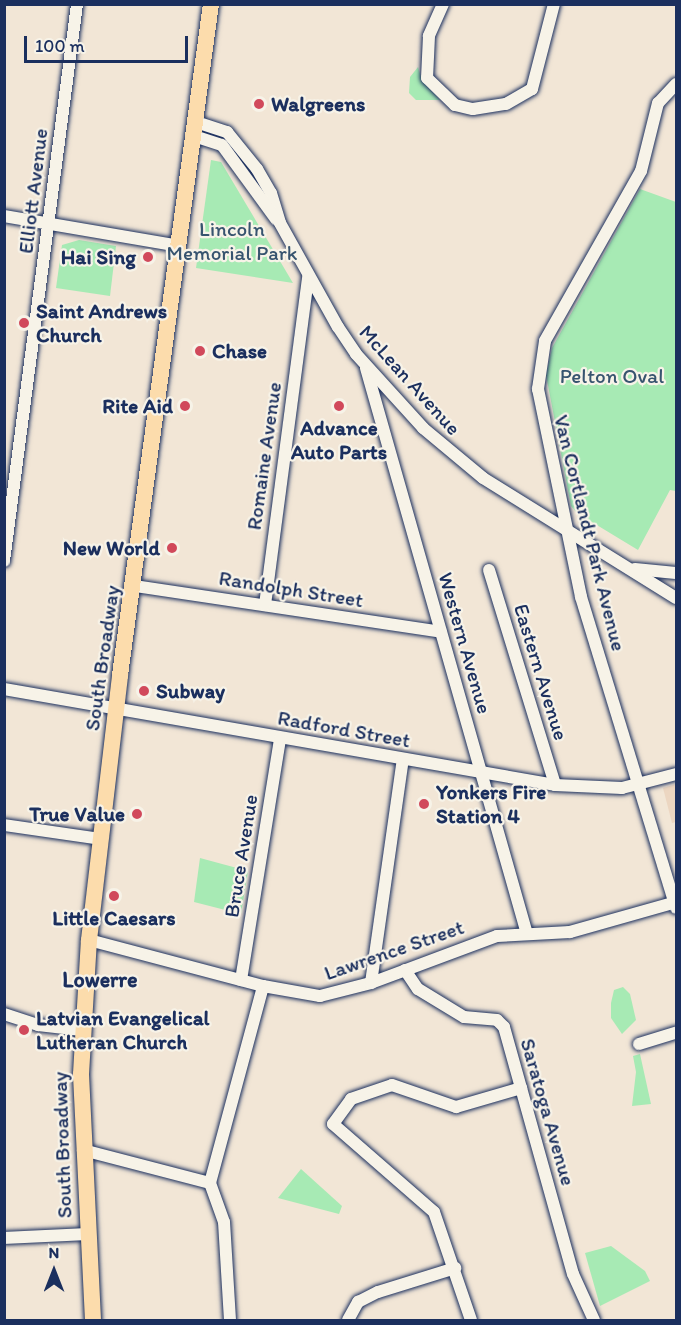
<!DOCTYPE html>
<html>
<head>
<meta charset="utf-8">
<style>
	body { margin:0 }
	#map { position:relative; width:681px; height:1325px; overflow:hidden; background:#f2e6d6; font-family:Itim,sans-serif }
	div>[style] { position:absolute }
	.built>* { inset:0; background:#ecd6c1 }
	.green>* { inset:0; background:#a7eab4 }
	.roads { filter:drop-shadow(0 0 2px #1b2f5e) drop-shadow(0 0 2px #1b2f5e) }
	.minor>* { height:12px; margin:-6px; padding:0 6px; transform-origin:6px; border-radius:6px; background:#f7f3e8 }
	.major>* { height:16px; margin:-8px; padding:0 8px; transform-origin:8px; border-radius:8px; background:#fcdcac }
	.dots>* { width:16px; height:16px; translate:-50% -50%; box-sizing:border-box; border:3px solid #f7f3e8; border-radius:50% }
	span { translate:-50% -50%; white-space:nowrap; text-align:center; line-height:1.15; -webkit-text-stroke:4.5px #f7f3e8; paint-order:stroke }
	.poi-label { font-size:21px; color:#1b2f5e; font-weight:700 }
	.left { translate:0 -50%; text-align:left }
	.right { translate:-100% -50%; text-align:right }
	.street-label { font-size:21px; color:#1b2f5e }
	.park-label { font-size:21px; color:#37546f }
	.neighbourhood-label { font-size:22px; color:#1b2f5e; font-weight:700 }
	.frame { position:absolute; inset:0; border:6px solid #1b2f5e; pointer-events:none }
	.north { position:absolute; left:24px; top:1241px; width:60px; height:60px; -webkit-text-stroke:4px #f7f3e8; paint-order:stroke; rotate:0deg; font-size:16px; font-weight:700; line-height:24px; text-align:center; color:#1b2f5e }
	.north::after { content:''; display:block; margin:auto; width:21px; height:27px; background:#1b2f5e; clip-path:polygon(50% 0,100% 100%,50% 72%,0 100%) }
	.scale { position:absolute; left:24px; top:36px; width:164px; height:27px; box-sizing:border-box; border:3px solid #1b2f5e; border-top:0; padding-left:8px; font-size:18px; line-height:21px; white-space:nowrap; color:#1b2f5e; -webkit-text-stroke:4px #f7f3e8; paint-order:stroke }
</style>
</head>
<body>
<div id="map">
	<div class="built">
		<div style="clip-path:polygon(676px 784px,676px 822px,672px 823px,663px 788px)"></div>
	</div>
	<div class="green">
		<div style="clip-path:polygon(418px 67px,422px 80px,440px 100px,416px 100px,409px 93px,410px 77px)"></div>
		<div style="clip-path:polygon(211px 160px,221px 162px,293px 283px,196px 268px)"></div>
		<div style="clip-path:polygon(640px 189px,676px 202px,676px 491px,670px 490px,638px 550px,577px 513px,571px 506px,546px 375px,552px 348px)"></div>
		<div style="clip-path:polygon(79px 240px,116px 246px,110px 296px,56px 288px,62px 245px)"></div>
		<div style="clip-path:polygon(200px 858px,248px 871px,241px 914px,194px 902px)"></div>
		<div style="clip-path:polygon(623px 987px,630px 994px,636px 1020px,622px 1034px,611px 1018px,611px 1003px,614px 990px)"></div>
		<div style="clip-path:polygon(640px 1054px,651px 1104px,632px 1106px,636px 1072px,633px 1056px)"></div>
		<div style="clip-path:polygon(301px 1169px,342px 1206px,339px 1214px,278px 1198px)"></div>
		<div style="clip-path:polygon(611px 1246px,645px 1271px,650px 1281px,600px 1306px,585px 1253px)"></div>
	</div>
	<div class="roads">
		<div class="minor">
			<div style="left:443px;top:4px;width:35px;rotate:114deg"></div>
			<div style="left:429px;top:36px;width:42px;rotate:92.7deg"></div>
			<div style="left:427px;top:78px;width:39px;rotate:44deg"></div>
			<div style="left:455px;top:105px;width:18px;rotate:13deg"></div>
			<div style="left:473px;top:109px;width:33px;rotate:-9deg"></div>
			<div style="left:506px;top:104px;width:30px;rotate:-30deg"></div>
			<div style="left:532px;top:89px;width:88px;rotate:-75.5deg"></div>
			<div style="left:676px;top:84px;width:26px;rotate:133deg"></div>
			<div style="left:658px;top:103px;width:70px;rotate:104deg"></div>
			<div style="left:641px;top:171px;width:195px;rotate:119.5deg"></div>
			<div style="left:545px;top:341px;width:49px;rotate:98.3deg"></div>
			<div style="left:538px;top:389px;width:212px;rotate:78.3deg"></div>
			<div style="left:581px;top:597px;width:325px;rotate:73deg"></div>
			<div style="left:196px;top:122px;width:33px;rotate:18deg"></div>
			<div style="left:227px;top:132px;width:48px;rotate:51deg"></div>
			<div style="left:257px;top:169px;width:28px;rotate:60deg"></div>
			<div style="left:271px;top:193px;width:31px;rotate:73deg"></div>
			<div style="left:280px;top:223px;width:119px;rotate:60.9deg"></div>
			<div style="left:338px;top:327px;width:32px;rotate:56deg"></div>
			<div style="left:356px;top:354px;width:100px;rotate:47.8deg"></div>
			<div style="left:423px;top:428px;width:78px;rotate:39.8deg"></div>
			<div style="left:483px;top:478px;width:227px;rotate:31.9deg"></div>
			<div style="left:194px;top:136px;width:29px;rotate:18deg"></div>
			<div style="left:222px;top:145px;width:92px;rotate:53.9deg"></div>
			<div style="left:4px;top:216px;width:178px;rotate:9.7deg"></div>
			<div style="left:366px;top:368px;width:588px;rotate:74.12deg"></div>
			<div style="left:4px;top:561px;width:562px;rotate:-82.53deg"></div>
			<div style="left:635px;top:569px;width:41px;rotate:5.6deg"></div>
			<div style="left:489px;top:570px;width:225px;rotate:72.9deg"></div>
			<div style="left:135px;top:586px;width:309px;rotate:8.5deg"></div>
			<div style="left:265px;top:605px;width:331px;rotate:-82.5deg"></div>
			<div style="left:4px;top:689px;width:559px;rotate:9.88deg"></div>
			<div style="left:555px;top:785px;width:67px;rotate:2.6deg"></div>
			<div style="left:622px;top:788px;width:56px;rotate:-14.5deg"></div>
			<div style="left:4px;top:825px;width:98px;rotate:8.2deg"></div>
			<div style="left:89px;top:940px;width:180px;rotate:14.8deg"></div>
			<div style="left:263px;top:986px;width:58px;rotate:10deg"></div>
			<div style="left:320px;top:996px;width:53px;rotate:-14.3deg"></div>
			<div style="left:371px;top:983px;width:134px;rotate:-20.5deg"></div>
			<div style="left:497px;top:936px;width:73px;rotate:-3.1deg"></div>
			<div style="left:570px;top:932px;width:110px;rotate:-15.8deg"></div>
			<div style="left:405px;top:970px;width:23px;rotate:56deg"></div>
			<div style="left:418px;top:989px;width:54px;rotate:31.3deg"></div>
			<div style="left:464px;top:1017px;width:33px;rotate:5deg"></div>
			<div style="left:497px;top:1020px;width:10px;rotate:45deg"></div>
			<div style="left:504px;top:1027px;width:256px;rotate:74.4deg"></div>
			<div style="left:573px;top:1274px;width:51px;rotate:65.5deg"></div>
			<div style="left:241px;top:980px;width:245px;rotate:-80.8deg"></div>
			<div style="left:371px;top:983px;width:226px;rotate:-81.9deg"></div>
			<div style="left:4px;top:1014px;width:36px;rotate:18deg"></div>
			<div style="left:38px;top:1025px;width:44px;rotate:6.5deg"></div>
			<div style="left:639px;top:1044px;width:39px;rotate:-17deg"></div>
			<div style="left:83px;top:1150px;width:131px;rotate:14.6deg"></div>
			<div style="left:4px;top:1238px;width:83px;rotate:-2.8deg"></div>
			<div style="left:230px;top:1320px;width:98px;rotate:-93.5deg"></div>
			<div style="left:224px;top:1222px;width:41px;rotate:-109.7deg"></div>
			<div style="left:210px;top:1183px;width:204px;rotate:-74.9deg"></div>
			<div style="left:348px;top:1320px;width:21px;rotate:-61deg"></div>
			<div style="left:358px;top:1302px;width:22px;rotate:-27deg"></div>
			<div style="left:378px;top:1292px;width:81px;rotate:-17.3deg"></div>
			<div style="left:471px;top:1320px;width:114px;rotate:-108.9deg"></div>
			<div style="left:434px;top:1212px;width:134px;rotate:-138.9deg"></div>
			<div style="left:333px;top:1124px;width:31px;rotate:-54deg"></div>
			<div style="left:351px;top:1099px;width:43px;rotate:-18.9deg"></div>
			<div style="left:392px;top:1085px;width:68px;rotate:19deg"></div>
			<div style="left:456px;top:1107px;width:68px;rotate:-16.3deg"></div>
		</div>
		<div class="major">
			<div style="left:93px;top:1320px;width:246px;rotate:-92.8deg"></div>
			<div style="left:81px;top:1074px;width:134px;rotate:-86.6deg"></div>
			<div style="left:89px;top:940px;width:267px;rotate:-83.3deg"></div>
			<div style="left:120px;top:675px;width:677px;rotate:-82.28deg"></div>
		</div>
	</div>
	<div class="dots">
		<div style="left:259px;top:104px;background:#d1495b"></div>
		<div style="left:148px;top:257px;background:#d1495b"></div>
		<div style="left:24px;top:323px;background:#d1495b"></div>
		<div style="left:200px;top:351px;background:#d1495b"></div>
		<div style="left:185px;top:406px;background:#d1495b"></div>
		<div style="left:339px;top:406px;background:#d1495b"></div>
		<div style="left:172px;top:548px;background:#d1495b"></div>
		<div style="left:144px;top:691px;background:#d1495b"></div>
		<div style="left:424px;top:804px;background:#d1495b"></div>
		<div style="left:137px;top:814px;background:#d1495b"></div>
		<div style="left:114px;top:896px;background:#d1495b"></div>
		<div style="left:24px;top:1030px;background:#d1495b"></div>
	</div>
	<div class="poi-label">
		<span class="left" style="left:271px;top:104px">Walgreens</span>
		<span class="right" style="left:136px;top:257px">Hai Sing</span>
		<span class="left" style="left:36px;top:323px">Saint Andrews<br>Church</span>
		<span class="left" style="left:212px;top:351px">Chase</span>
		<span class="right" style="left:173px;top:406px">Rite Aid</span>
		<span style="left:339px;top:440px">Advance<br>Auto Parts</span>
		<span class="right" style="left:160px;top:548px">New World</span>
		<span class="left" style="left:156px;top:691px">Subway</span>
		<span class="left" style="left:436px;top:804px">Yonkers Fire<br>Station 4</span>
		<span class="right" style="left:125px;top:814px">True Value</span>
		<span style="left:114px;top:918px">Little Caesars</span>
		<span class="left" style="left:36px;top:1030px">Latvian Evangelical<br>Lutheran Church</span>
	</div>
	<div class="street-label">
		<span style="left:33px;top:191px;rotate:-83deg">Elliott Avenue</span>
		<span style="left:410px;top:380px;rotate:48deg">McLean Avenue</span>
		<span style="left:264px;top:456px;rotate:-82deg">Romaine Avenue</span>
		<span style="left:590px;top:533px;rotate:76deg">Van Cortlandt Park Avenue</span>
		<span style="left:291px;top:589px;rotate:9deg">Randolph Street</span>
		<span style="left:465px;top:643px;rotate:74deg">Western Avenue</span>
		<span style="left:102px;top:658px;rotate:-82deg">South Broadway</span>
		<span style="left:541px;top:672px;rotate:73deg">Eastern Avenue</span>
		<span style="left:344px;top:729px;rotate:10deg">Radford Street</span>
		<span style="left:241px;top:856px;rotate:-81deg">Bruce Avenue</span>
		<span style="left:394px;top:950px;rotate:-19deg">Lawrence Street</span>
		<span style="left:548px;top:1112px;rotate:74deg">Saratoga Avenue</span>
		<span style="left:62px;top:1145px;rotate:-92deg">South Broadway</span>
	</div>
	<div class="park-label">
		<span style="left:232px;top:241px">Lincoln<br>Memorial Park</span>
		<span style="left:612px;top:376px">Pelton Oval</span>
	</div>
	<div class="neighbourhood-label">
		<span style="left:100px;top:980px">Lowerre</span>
	</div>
	<div class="frame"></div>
	<div class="north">N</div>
	<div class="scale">100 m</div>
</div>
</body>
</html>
